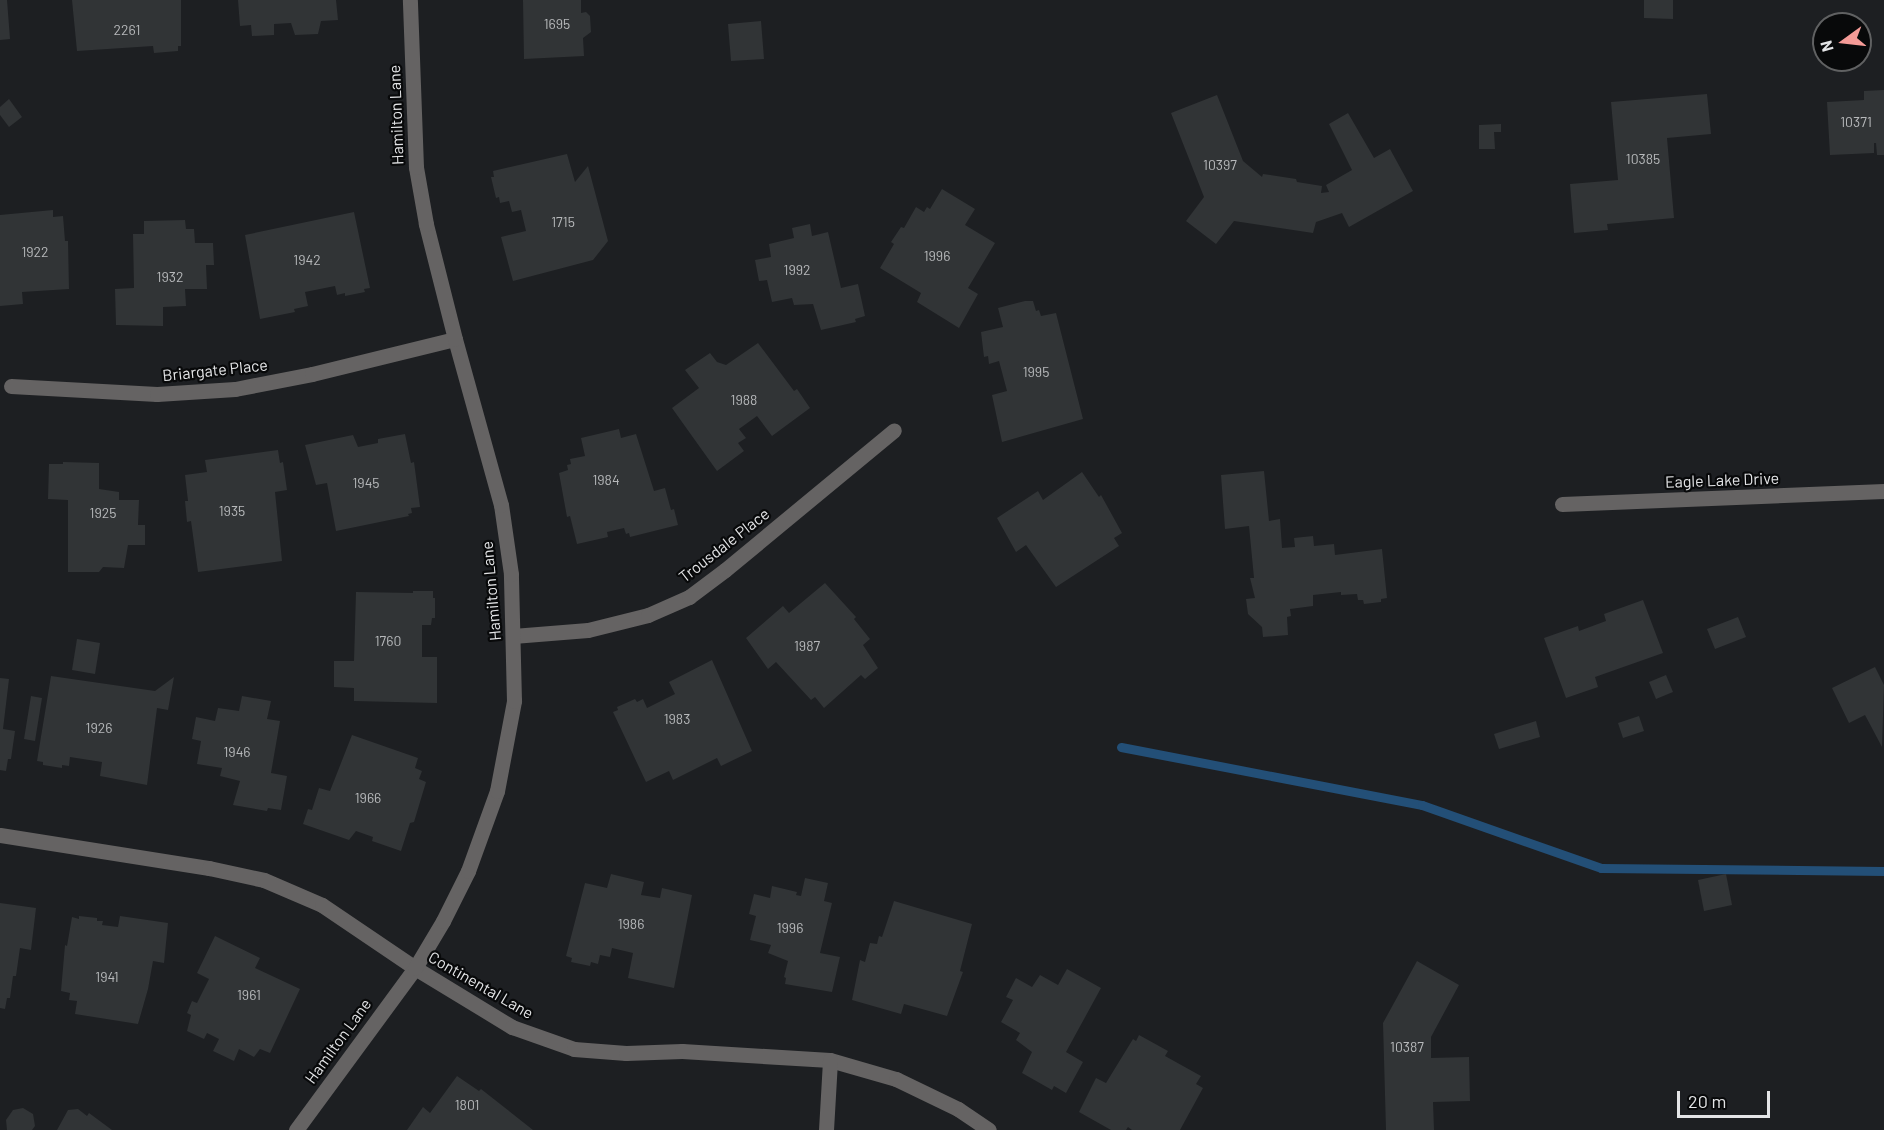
<!DOCTYPE html>
<html>
<head>
<meta charset="utf-8">
<style>
	body { margin:0 }
	#map { position:relative; width:1884px; height:1130px; overflow:hidden; background:#1d1f22; font-family:Barlow,sans-serif }
	div>[style] { position:absolute }
	.stream>* { height:9px; margin:-4.5px; padding:0 4.5px; transform-origin:4.5px; border-radius:4.5px; background:#234f77 }
	.building>* { inset:0; background:#313436 }
	.minor>* { height:15px; margin:-7.5px; padding:0 7.5px; transform-origin:7.5px; border-radius:7.5px; background:#656363 }
	span { translate:-50% -50%; white-space:nowrap; text-align:center; line-height:1.15; -webkit-text-stroke:4.5px #08090a; paint-order:stroke }
	.number-label { font-size:14px; color:#b7b9bb }
	.number-label span { -webkit-text-stroke-width:0 }
	.street-label { font-size:16px; color:#e4e5e7 }
	.north { position:absolute; left:1812px; top:12px; width:60px; height:60px; box-sizing:border-box; background:#08090a; border:2px solid #606162; border-radius:50%; rotate:255deg; font-size:16px; font-weight:700; line-height:24px; text-align:center; color:#e4e5e7 }
	.north::after { content:''; display:block; margin:auto; width:21px; height:27px; background:#f59b97; clip-path:polygon(50% 0,100% 100%,50% 72%,0 100%) }
	.scale { position:absolute; left:1677px; top:1091px; width:93px; height:27px; box-sizing:border-box; border:3px solid #e4e5e7; border-top:0; padding-left:8px; font-size:18px; line-height:21px; white-space:nowrap; color:#e4e5e7; -webkit-text-stroke:4px #08090a; paint-order:stroke }
</style>
</head>
<body>
<div id="map">
	<div class="stream">
		<div style="left:1121px;top:747px;width:307px;rotate:10.9deg"></div>
		<div style="left:1422px;top:805px;width:190px;rotate:19.4deg"></div>
		<div style="left:1601px;top:868px;width:283px;rotate:0.6deg"></div>
	</div>
	<div class="building">
		<div style="clip-path:polygon(0 0,7px 0,10px 39px,0 40px)"></div>
		<div style="clip-path:polygon(72px 0,181px 0,181px 46px,178px 46px,178px 51px,154px 53px,153px 46px,77px 51px)"></div>
		<div style="clip-path:polygon(238px 0,336px 0,338px 20px,321px 21px,318px 34px,295px 35px,291px 23px,274px 24px,274px 35px,252px 36px,251px 25px,240px 26px)"></div>
		<div style="clip-path:polygon(523px 0,581px 0,581px 13px,586px 12px,590px 16px,591px 32px,583px 38px,584px 56px,524px 59px)"></div>
		<div style="clip-path:polygon(1644px 0,1673px 0,1673px 19px,1644px 18px)"></div>
		<div style="clip-path:polygon(761px 21px,764px 59px,731px 61px,728px 24px)"></div>
		<div style="clip-path:polygon(1884px 90px,1884px 155px,1877px 155px,1876px 143px,1874px 143px,1874px 153px,1830px 155px,1827px 102px,1864px 100px,1864px 91px)"></div>
		<div style="clip-path:polygon(1707px 94px,1711px 134px,1667px 138px,1674px 218px,1607px 224px,1608px 230px,1574px 233px,1570px 184px,1618px 180px,1611px 102px)"></div>
		<div style="clip-path:polygon(1217px 95px,1243px 161px,1262px 177px,1263px 174px,1296px 179px,1297px 182px,1322px 186px,1321px 193px,1329px 192px,1326px 185px,1352px 170px,1329px 124px,1348px 113px,1374px 158px,1390px 149px,1413px 191px,1349px 227px,1342px 213px,1316px 222px,1313px 233px,1234px 221px,1216px 244px,1186px 221px,1204px 197px,1171px 113px)"></div>
		<div style="clip-path:polygon(9px 99px,22px 117px,9px 127px,0 115px,0 107px)"></div>
		<div style="clip-path:polygon(1501px 124px,1501px 132px,1494px 132px,1495px 149px,1479px 149px,1479px 125px)"></div>
		<div style="clip-path:polygon(567px 154px,575px 182px,588px 166px,608px 241px,593px 260px,513px 281px,501px 237px,526px 231px,521px 210px,512px 212px,509px 201px,500px 203px,499px 197px,496px 198px,491px 177px,494px 177px,493px 171px)"></div>
		<div style="clip-path:polygon(942px 189px,975px 209px,965px 225px,995px 243px,968px 288px,978px 294px,959px 328px,917px 302px,921px 293px,880px 268px,894px 244px,891px 242px,901px 227px,904px 228px,916px 207px,924px 212px,927px 207px,930px 209px)"></div>
		<div style="clip-path:polygon(53px 210px,53px 217px,63px 216px,65px 241px,68px 241px,69px 289px,22px 292px,23px 304px,0 306px,0 215px)"></div>
		<div style="clip-path:polygon(354px 212px,370px 288px,364px 289px,365px 292px,345px 296px,345px 293px,337px 295px,335px 286px,305px 292px,308px 306px,294px 309px,295px 312px,260px 319px,245px 235px)"></div>
		<div style="clip-path:polygon(185px 220px,186px 229px,194px 229px,195px 243px,213px 243px,214px 265px,206px 265px,207px 289px,185px 289px,186px 306px,163px 307px,163px 326px,116px 325px,115px 289px,134px 288px,133px 234px,144px 234px,144px 221px)"></div>
		<div style="clip-path:polygon(810px 224px,812px 236px,828px 232px,841px 288px,858px 284px,865px 316px,855px 319px,856px 322px,821px 330px,813px 304px,794px 305px,792px 298px,772px 302px,767px 280px,759px 281px,755px 260px,771px 257px,769px 244px,794px 238px,792px 228px)"></div>
		<div style="clip-path:polygon(1025px 301px,1033px 301px,1036px 311px,1039px 310px,1041px 316px,1056px 313px,1083px 419px,1002px 442px,992px 395px,1007px 391px,999px 361px,989px 364px,988px 356px,984px 357px,981px 332px,1003px 327px,998px 308px)"></div>
		<div style="clip-path:polygon(758px 343px,794px 391px,797px 389px,810px 408px,772px 436px,757px 416px,739px 429px,746px 438px,738px 443px,744px 451px,717px 471px,672px 408px,699px 388px,685px 370px,710px 353px,717px 362px,726px 365px)"></div>
		<div style="clip-path:polygon(619px 429px,621px 438px,636px 434px,654px 491px,665px 488px,671px 510px,674px 509px,678px 525px,630px 537px,629px 533px,626px 534px,624px 528px,607px 532px,608px 537px,577px 544px,570px 516px,567px 517px,559px 473px,568px 470px,567px 465px,571px 464px,570px 459px,585px 456px,581px 438px)"></div>
		<div style="clip-path:polygon(405px 434px,411px 463px,414px 462px,420px 507px,411px 508px,412px 513px,408px 514px,409px 516px,336px 531px,327px 483px,316px 485px,305px 445px,353px 435px,358px 447px,378px 443px,378px 439px)"></div>
		<div style="clip-path:polygon(278px 450px,280px 463px,283px 462px,287px 490px,275px 492px,282px 561px,198px 572px,191px 521px,187px 522px,185px 501px,188px 501px,185px 475px,207px 472px,205px 460px)"></div>
		<div style="clip-path:polygon(63px 462px,99px 463px,99px 489px,119px 492px,119px 500px,139px 500px,138px 525px,145px 525px,145px 545px,128px 545px,124px 568px,103px 567px,99px 572px,68px 572px,68px 500px,48px 499px,49px 464px,63px 464px)"></div>
		<div style="clip-path:polygon(1264px 471px,1269px 521px,1280px 519px,1282px 548px,1295px 547px,1294px 538px,1313px 536px,1314px 546px,1334px 544px,1335px 555px,1382px 549px,1387px 598px,1381px 599px,1381px 602px,1364px 604px,1363px 600px,1358px 600px,1357px 594px,1341px 595px,1341px 592px,1313px 595px,1313px 606px,1290px 609px,1291px 616px,1287px 617px,1288px 635px,1263px 637px,1262px 627px,1248px 614px,1246px 599px,1255px 598px,1250px 578px,1254px 578px,1249px 526px,1225px 529px,1221px 475px)"></div>
		<div style="clip-path:polygon(1082px 472px,1099px 497px,1101px 495px,1122px 533px,1114px 538px,1119px 546px,1056px 587px,1026px 545px,1016px 552px,997px 518px,1038px 491px,1043px 500px)"></div>
		<div style="clip-path:polygon(825px 583px,856px 617px,854px 619px,870px 639px,863px 645px,878px 668px,865px 679px,861px 675px,824px 708px,815px 697px,811px 700px,776px 662px,768px 669px,746px 638px,783px 606px,789px 613px)"></div>
		<div style="clip-path:polygon(413px 591px,433px 591px,433px 598px,435px 598px,435px 618px,432px 618px,431px 625px,422px 625px,422px 657px,437px 657px,437px 703px,354px 701px,354px 688px,334px 687px,334px 661px,354px 661px,356px 592px,413px 593px)"></div>
		<div style="clip-path:polygon(1643px 600px,1663px 653px,1595px 677px,1598px 687px,1566px 698px,1544px 638px,1578px 626px,1579px 631px,1606px 621px,1604px 614px)"></div>
		<div style="clip-path:polygon(1738px 617px,1746px 637px,1715px 649px,1707px 629px)"></div>
		<div style="clip-path:polygon(77px 639px,100px 643px,95px 674px,72px 670px)"></div>
		<div style="clip-path:polygon(712px 660px,752px 751px,721px 766px,717px 758px,673px 780px,669px 771px,646px 782px,613px 712px,618px 710px,617px 707px,635px 699px,637px 702px,643px 699px,647px 708px,675px 694px,669px 682px)"></div>
		<div style="clip-path:polygon(1875px 667px,1884px 685px,1882px 747px,1865px 715px,1849px 723px,1832px 688px)"></div>
		<div style="clip-path:polygon(1666px 675px,1673px 692px,1656px 699px,1649px 682px)"></div>
		<div style="clip-path:polygon(51px 676px,155px 691px,174px 677px,168px 710px,157px 708px,147px 785px,100px 776px,102px 762px,70px 757px,69px 766px,62px 765px,62px 768px,43px 765px,43px 762px,37px 761px)"></div>
		<div style="clip-path:polygon(0 678px,9px 679px,3px 729px,15px 731px,11px 759px,8px 759px,6px 771px,0 770px)"></div>
		<div style="clip-path:polygon(31px 696px,42px 698px,35px 741px,24px 739px)"></div>
		<div style="clip-path:polygon(242px 696px,271px 701px,267px 719px,280px 721px,271px 773px,287px 776px,281px 810px,268px 808px,267px 811px,233px 805px,240px 781px,220px 776px,222px 768px,197px 764px,201px 741px,192px 739px,196px 717px,215px 721px,218px 708px,239px 711px)"></div>
		<div style="clip-path:polygon(1639px 716px,1644px 731px,1623px 738px,1618px 723px)"></div>
		<div style="clip-path:polygon(1536px 721px,1540px 737px,1499px 749px,1494px 734px)"></div>
		<div style="clip-path:polygon(352px 735px,418px 758px,415px 768px,422px 771px,419px 779px,426px 782px,414px 822px,410px 823px,401px 851px,372px 841px,373px 837px,356px 831px,349px 840px,303px 824px,308px 809px,312px 810px,319px 788px,330px 791px)"></div>
		<div style="clip-path:polygon(611px 874px,644px 882px,641px 895px,660px 898px,662px 888px,692px 895px,674px 988px,628px 978px,633px 953px,612px 948px,610px 957px,600px 955px,598px 964px,591px 962px,590px 966px,571px 962px,572px 958px,566px 956px,585px 883px,607px 888px)"></div>
		<div style="clip-path:polygon(1726px 874px,1732px 905px,1704px 911px,1698px 880px)"></div>
		<div style="clip-path:polygon(805px 878px,828px 883px,824px 901px,832px 903px,820px 953px,840px 957px,832px 992px,785px 984px,786px 978px,784px 977px,788px 961px,768px 953px,771px 945px,750px 940px,756px 916px,749px 914px,754px 894px,770px 898px,772px 886px,797px 892px,796px 895px,801px 896px)"></div>
		<div style="clip-path:polygon(894px 901px,972px 924px,960px 971px,963px 972px,947px 1016px,904px 1004px,901px 1014px,852px 1000px,860px 960px,865px 962px,870px 943px,877px 944px,879px 936px,882px 937px)"></div>
		<div style="clip-path:polygon(0 903px,36px 908px,31px 950px,20px 948px,16px 976px,13px 976px,10px 998px,7px 998px,5px 1009px,0 1008px)"></div>
		<div style="clip-path:polygon(79px 916px,97px 918px,97px 921px,103px 921px,102px 925px,118px 927px,120px 916px,168px 923px,164px 963px,153px 961px,148px 989px,138px 1024px,75px 1014px,77px 1001px,69px 1000px,70px 993px,61px 991px,65px 945px,67px 946px,72px 917px,79px 919px)"></div>
		<div style="clip-path:polygon(215px 936px,260px 958px,255px 968px,300px 989px,270px 1053px,260px 1049px,254px 1057px,239px 1049px,234px 1061px,213px 1051px,219px 1039px,207px 1033px,204px 1039px,187px 1031px,191px 1015px,187px 1013px,192px 1001px,197px 1003px,209px 979px,197px 973px)"></div>
		<div style="clip-path:polygon(1417px 961px,1459px 985px,1431px 1037px,1431px 1058px,1469px 1057px,1470px 1101px,1433px 1102px,1434px 1130px,1386px 1130px,1383px 1023px)"></div>
		<div style="clip-path:polygon(1067px 969px,1101px 988px,1066px 1052px,1083px 1062px,1066px 1093px,1054px 1086px,1052px 1090px,1022px 1073px,1032px 1052px,1016px 1040px,1020px 1033px,1001px 1022px,1013px 1000px,1006px 997px,1016px 978px,1032px 987px,1040px 975px,1058px 985px)"></div>
		<div style="clip-path:polygon(1139px 1035px,1168px 1051px,1165px 1056px,1201px 1076px,1196px 1084px,1203px 1088px,1180px 1130px,1132px 1130px,1128px 1127px,1126px 1130px,1111px 1130px,1079px 1112px,1096px 1078px,1106px 1083px,1133px 1039px,1136px 1041px)"></div>
		<div style="clip-path:polygon(457px 1076px,479px 1091px,481px 1089px,533px 1130px,407px 1130px,423px 1107px,430px 1113px)"></div>
		<div style="clip-path:polygon(23px 1108px,33px 1114px,35px 1126px,32px 1130px,7px 1130px,6px 1120px,13px 1110px)"></div>
		<div style="clip-path:polygon(78px 1109px,87px 1116px,89px 1113px,112px 1130px,57px 1130px,68px 1110px)"></div>
	</div>
	<div class="minor">
		<div style="left:11px;top:386px;width:146px;rotate:3.1deg"></div>
		<div style="left:157px;top:394px;width:78px;rotate:-3.7deg"></div>
		<div style="left:235px;top:389px;width:78px;rotate:-11deg"></div>
		<div style="left:312px;top:374px;width:147px;rotate:-13.8deg"></div>
		<div style="left:1562px;top:504px;width:322px;rotate:-2.3deg"></div>
		<div style="left:513px;top:636px;width:75px;rotate:-4.6deg"></div>
		<div style="left:588px;top:630px;width:62px;rotate:-14deg"></div>
		<div style="left:648px;top:615px;width:45px;rotate:-23.7deg"></div>
		<div style="left:689px;top:597px;width:45px;rotate:-36.9deg"></div>
		<div style="left:725px;top:570px;width:219px;rotate:-39.6deg"></div>
		<div style="left:0;top:835px;width:212px;rotate:9deg"></div>
		<div style="left:209px;top:868px;width:56px;rotate:12.3deg"></div>
		<div style="left:264px;top:880px;width:63px;rotate:23.3deg"></div>
		<div style="left:322px;top:905px;width:112px;rotate:34.1deg"></div>
		<div style="left:415px;top:968px;width:114px;rotate:31.3deg"></div>
		<div style="left:512px;top:1027px;width:66px;rotate:19.5deg"></div>
		<div style="left:574px;top:1049px;width:52px;rotate:4.4deg"></div>
		<div style="left:626px;top:1053px;width:56px;rotate:-2deg"></div>
		<div style="left:682px;top:1051px;width:148px;rotate:3.5deg"></div>
		<div style="left:830px;top:1060px;width:69px;rotate:16.1deg"></div>
		<div style="left:896px;top:1079px;width:69px;rotate:25.8deg"></div>
		<div style="left:958px;top:1109px;width:37px;rotate:34deg"></div>
		<div style="left:296px;top:1130px;width:201px;rotate:-53.7deg"></div>
		<div style="left:415px;top:968px;width:55px;rotate:-59.2deg"></div>
		<div style="left:443px;top:921px;width:56px;rotate:-63.4deg"></div>
		<div style="left:468px;top:871px;width:85px;rotate:-70.1deg"></div>
		<div style="left:497px;top:791px;width:92px;rotate:-79.3deg"></div>
		<div style="left:514px;top:701px;width:127px;rotate:-91.4deg"></div>
		<div style="left:511px;top:574px;width:70px;rotate:-98.2deg"></div>
		<div style="left:501px;top:505px;width:172px;rotate:-105.5deg"></div>
		<div style="left:455px;top:339px;width:119px;rotate:-104.2deg"></div>
		<div style="left:426px;top:224px;width:58px;rotate:-100deg"></div>
		<div style="left:416px;top:167px;width:167px;rotate:-92.1deg"></div>
		<div style="left:826px;top:1130px;width:70px;rotate:-86.7deg"></div>
	</div>
	<div class="number-label">
		<span style="left:557px;top:24px">1695</span>
		<span style="left:127px;top:30px">2261</span>
		<span style="left:1856px;top:122px">10371</span>
		<span style="left:1643px;top:159px">10385</span>
		<span style="left:1220px;top:165px">10397</span>
		<span style="left:563px;top:222px">1715</span>
		<span style="left:35px;top:252px">1922</span>
		<span style="left:937px;top:256px">1996</span>
		<span style="left:307px;top:260px">1942</span>
		<span style="left:797px;top:270px">1992</span>
		<span style="left:170px;top:277px">1932</span>
		<span style="left:1036px;top:372px">1995</span>
		<span style="left:744px;top:400px">1988</span>
		<span style="left:606px;top:480px">1984</span>
		<span style="left:366px;top:483px">1945</span>
		<span style="left:232px;top:511px">1935</span>
		<span style="left:103px;top:513px">1925</span>
		<span style="left:388px;top:641px">1760</span>
		<span style="left:807px;top:646px">1987</span>
		<span style="left:677px;top:719px">1983</span>
		<span style="left:99px;top:728px">1926</span>
		<span style="left:237px;top:752px">1946</span>
		<span style="left:368px;top:798px">1966</span>
		<span style="left:631px;top:924px">1986</span>
		<span style="left:790px;top:928px">1996</span>
		<span style="left:107px;top:977px">1941</span>
		<span style="left:249px;top:995px">1961</span>
		<span style="left:1407px;top:1047px">10387</span>
		<span style="left:467px;top:1105px">1801</span>
	</div>
	<div class="street-label">
		<span style="left:396px;top:115px;rotate:-92deg">Hamilton Lane</span>
		<span style="left:215px;top:370px;rotate:-6deg">Briargate Place</span>
		<span style="left:1722px;top:480px;rotate:-2deg">Eagle Lake Drive</span>
		<span style="left:724px;top:545px;rotate:-38deg">Trousdale Place</span>
		<span style="left:491px;top:591px;rotate:-95deg">Hamilton Lane</span>
		<span style="left:481px;top:985px;rotate:30deg">Continental Lane</span>
		<span style="left:338px;top:1041px;rotate:-54deg">Hamilton Lane</span>
	</div>
	<div class="north">N</div>
	<div class="scale">20 m</div>
</div>
</body>
</html>
